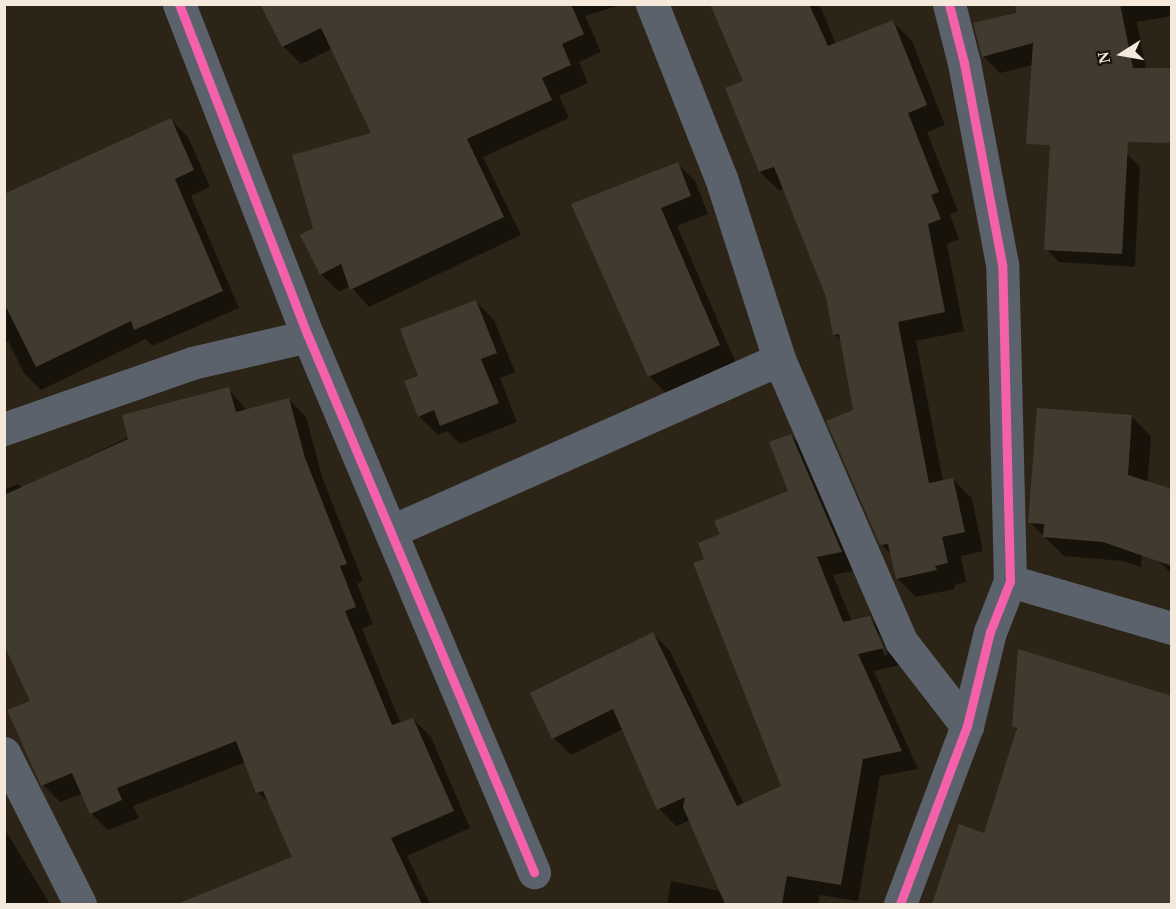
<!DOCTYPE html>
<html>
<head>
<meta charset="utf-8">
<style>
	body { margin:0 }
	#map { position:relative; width:1176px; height:909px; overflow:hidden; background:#2c2416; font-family:"Times New Roman",serif }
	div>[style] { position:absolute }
	.shadow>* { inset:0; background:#0007 }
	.building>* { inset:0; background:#413b2f }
	.minor>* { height:33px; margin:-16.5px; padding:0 16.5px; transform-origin:16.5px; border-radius:16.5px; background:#5c626c }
	.cycleway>* { height:9px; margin:-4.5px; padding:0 4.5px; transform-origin:4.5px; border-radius:4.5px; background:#f560ab }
	span { translate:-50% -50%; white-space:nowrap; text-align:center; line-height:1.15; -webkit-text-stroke:6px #181006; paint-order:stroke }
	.frame { position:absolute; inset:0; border:6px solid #f4e9da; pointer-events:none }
	.north { position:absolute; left:1092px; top:24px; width:60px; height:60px; -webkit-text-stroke:4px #181006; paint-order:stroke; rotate:259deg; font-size:16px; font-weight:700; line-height:24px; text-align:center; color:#f4e9da }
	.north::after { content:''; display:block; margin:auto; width:21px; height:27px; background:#f4e9da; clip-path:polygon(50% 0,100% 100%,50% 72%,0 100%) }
</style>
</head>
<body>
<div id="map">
	<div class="shadow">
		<div style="clip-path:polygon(262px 4px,623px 4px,585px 16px,601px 52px,579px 62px,588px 83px,559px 96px,569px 118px,483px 157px,521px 235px,369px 307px,350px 286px,339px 292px,321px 274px,315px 229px,373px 134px,333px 48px,301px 64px,283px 46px)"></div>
		<div style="clip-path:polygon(712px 4px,819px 4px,836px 44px,892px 21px,912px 41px,945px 125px,927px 132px,958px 211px,950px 214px,959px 239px,947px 244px,964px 331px,916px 341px,943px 481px,953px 479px,972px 499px,983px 551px,961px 556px,966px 582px,954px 585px,955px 589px,916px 597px,897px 578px,892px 555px,881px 544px,842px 342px,834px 334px,827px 297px,784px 189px,780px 191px,760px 172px,745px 81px)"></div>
		<div style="clip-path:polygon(1016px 4px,1172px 4px,1172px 16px,1137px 22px,1146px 69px,1033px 65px,1000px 73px,983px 56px,1018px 14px)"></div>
		<div style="clip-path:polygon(171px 120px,188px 137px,210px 187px,191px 196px,239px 308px,152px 346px,146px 339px,41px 390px,24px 373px,8px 341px,4px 343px,4px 197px)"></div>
		<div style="clip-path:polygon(1126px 153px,1140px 167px,1135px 267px,1059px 262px,1046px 249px)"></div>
		<div style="clip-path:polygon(678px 164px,695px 181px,708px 214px,677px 226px,736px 363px,666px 393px,649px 376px,573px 205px)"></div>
		<div style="clip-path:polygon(475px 301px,494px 320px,515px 372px,500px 378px,517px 422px,460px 444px,447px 431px,438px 435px,419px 416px,420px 376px)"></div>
		<div style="clip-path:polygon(229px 389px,247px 411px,289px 399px,306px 417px,322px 477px,363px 581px,357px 584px,373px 624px,362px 629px,401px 724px,413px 719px,431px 737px,470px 828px,407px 856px,430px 904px,177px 904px,294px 858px,271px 805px,258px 792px,246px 762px,133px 806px,139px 818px,108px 830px,91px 813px,83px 793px,60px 802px,43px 785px,32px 702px,4px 642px,4px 490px,18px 484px,22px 488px)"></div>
		<div style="clip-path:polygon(1132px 417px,1151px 436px,1141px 567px,1123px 561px,1064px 556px,1029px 522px)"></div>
		<div style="clip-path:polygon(evenodd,791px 436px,808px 453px,858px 570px,833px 575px,852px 622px,869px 618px,887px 635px,900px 665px,874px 671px,918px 769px,880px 776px,858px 901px,820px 895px,818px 904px,667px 904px,671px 881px,721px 891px,691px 820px,676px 826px,659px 809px,623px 729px,571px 755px,554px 738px,652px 633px,670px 651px,744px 804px,783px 787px,706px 560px,722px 535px,790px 492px,791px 436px,876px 635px,880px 635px,888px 654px,885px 656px,876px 635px)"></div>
		<div style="clip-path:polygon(1172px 523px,1172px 574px,1158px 560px)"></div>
		<div style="clip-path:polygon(1172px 698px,1172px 904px,942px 904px,936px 899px,985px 835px,1018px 731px,1014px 727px)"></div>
		<div style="clip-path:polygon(4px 828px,50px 904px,4px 904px)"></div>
	</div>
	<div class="building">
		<div style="clip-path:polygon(260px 4px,571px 4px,584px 34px,562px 44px,571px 65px,542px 78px,552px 100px,467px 139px,504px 217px,350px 290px,341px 264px,320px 275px,300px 235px,313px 228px,292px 155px,371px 133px,321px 28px,282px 47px)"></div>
		<div style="clip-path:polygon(710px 4px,809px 4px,828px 46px,893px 20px,927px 105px,908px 113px,939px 192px,931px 195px,941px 219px,928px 224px,945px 312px,898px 322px,929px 483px,953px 478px,965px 532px,942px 537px,948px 563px,935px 566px,937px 570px,896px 579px,888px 544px,880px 545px,826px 421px,853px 410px,839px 334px,833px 335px,826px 297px,774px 167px,759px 172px,725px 88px,743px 81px)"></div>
		<div style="clip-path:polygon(1015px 4px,1120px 4px,1133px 68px,1172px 68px,1172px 143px,1128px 142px,1122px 254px,1044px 250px,1050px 145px,1026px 144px,1033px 43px,982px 57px,973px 23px,1016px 13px)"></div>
		<div style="clip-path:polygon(171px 118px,194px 170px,175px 179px,223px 291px,134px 330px,131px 321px,36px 367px,4px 303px,4px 194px)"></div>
		<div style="clip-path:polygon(678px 162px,691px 196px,661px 208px,720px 345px,648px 377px,571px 204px)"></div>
		<div style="clip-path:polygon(476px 300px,497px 353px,481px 359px,499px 403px,440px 426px,434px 410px,418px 417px,404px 381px,418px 376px,400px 329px)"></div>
		<div style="clip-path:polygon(229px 387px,236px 412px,289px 398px,305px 458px,347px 564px,340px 566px,356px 607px,345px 611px,392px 725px,413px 718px,454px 811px,391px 838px,422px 904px,177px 904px,292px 857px,263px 791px,256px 793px,236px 741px,117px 788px,122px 800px,90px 814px,72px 773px,41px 786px,7px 710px,30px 701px,4px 645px,4px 495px,128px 439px,122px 415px)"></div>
		<div style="clip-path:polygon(1037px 408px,1132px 415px,1128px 475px,1172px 489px,1172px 566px,1103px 542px,1043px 537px,1044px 524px,1028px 523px)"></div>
		<div style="clip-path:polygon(791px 434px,842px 552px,817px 557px,843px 622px,870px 616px,884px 648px,858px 654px,902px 751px,863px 759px,841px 885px,787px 876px,782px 904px,725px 904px,683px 807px,685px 797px,657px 810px,613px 709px,552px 739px,530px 693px,653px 632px,737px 806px,781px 786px,693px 563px,704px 559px,698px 543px,720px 534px,714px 521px,788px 491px,769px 442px)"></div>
		<div style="clip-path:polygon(1018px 649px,1172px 696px,1172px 904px,932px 904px,959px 824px,984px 833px,1017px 728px,1012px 727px)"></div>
	</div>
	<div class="minor">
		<div style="left:179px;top:4px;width:356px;rotate:68.8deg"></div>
		<div style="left:308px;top:336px;width:582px;rotate:67.14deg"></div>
		<div style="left:652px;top:4px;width:187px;rotate:68.4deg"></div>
		<div style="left:721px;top:178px;width:190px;rotate:72.2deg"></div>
		<div style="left:779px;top:359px;width:307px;rotate:66.6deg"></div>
		<div style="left:901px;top:641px;width:108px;rotate:52.2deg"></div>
		<div style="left:4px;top:429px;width:199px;rotate:-19.3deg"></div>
		<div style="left:192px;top:363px;width:119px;rotate:-13.1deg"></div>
		<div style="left:394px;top:530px;width:421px;rotate:-23.9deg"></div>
		<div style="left:1010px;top:581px;width:169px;rotate:16.2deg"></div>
		<div style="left:4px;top:753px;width:169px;rotate:63.3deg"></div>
		<div style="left:900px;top:904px;width:190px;rotate:-69.4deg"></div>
		<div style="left:967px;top:726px;width:97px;rotate:-76.3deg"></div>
		<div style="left:990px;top:632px;width:55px;rotate:-68.6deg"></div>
		<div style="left:1010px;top:581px;width:317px;rotate:-91.4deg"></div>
		<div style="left:1002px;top:264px;width:205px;rotate:-100.7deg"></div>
		<div style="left:964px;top:63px;width:61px;rotate:-104.3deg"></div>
	</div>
	<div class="cycleway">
		<div style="left:179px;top:4px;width:356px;rotate:68.8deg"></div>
		<div style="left:308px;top:336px;width:582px;rotate:67.14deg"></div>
		<div style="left:900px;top:904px;width:190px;rotate:-69.4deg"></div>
		<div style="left:967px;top:726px;width:97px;rotate:-76.3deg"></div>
		<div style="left:990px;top:632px;width:55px;rotate:-68.6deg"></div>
		<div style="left:1010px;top:581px;width:317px;rotate:-91.4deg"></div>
		<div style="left:1002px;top:264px;width:205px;rotate:-100.7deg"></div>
		<div style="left:964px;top:63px;width:61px;rotate:-104.3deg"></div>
	</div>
	<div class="frame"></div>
	<div class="north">N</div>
</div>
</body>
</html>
